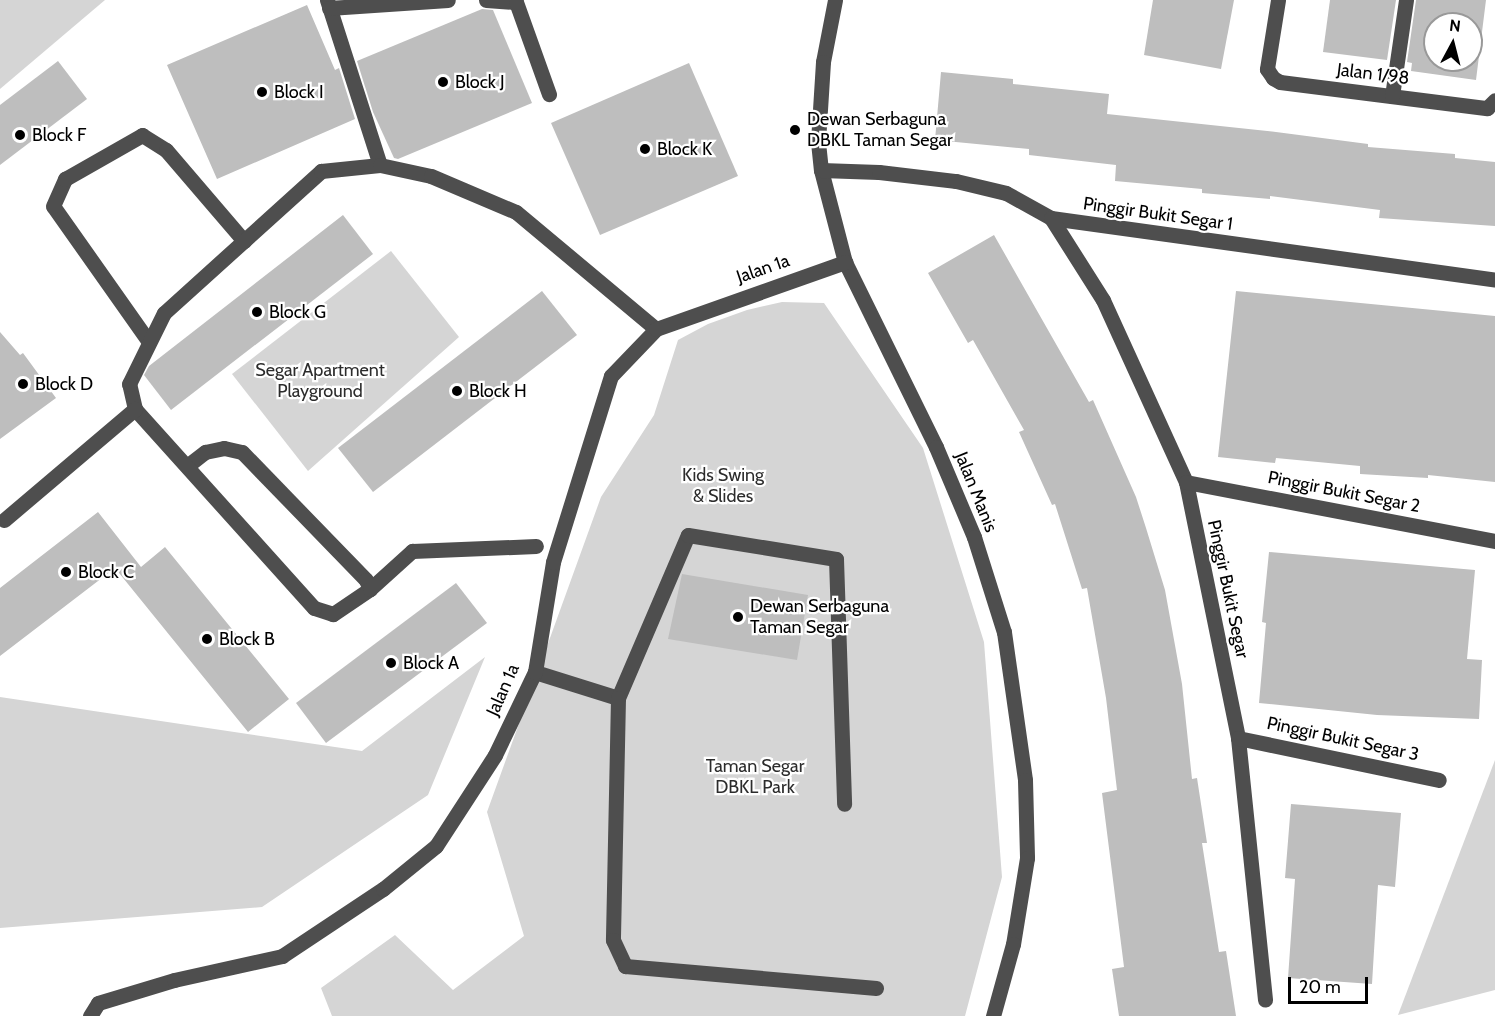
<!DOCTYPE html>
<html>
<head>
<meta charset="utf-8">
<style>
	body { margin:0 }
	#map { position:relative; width:1495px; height:1016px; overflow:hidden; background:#fff; font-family:Cabin,sans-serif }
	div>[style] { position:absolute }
	.green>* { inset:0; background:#d5d5d5 }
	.building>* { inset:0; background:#bebebe }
	.minor>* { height:15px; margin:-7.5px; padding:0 7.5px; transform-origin:7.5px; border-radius:7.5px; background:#4e4e4e }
	.dots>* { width:16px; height:16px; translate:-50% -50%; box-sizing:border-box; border:3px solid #fff; border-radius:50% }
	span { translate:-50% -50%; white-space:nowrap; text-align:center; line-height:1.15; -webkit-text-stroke:4.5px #fff; paint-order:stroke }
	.street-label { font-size:18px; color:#000 }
	.poi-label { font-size:18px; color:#000 }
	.left { translate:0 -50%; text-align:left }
	.park-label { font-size:18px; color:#2c2c2c }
	.north { position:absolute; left:1423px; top:12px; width:60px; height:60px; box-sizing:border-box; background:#fff; border:2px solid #999; border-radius:50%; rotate:7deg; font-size:16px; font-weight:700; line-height:24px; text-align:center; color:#000 }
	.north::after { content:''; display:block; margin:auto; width:21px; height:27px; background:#000; clip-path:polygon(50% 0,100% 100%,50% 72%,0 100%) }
	.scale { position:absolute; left:1288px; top:977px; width:80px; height:27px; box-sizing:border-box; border:3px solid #000; border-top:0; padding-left:8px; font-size:18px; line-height:21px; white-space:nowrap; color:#000; -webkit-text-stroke:4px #fff; paint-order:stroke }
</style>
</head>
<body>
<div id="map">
	<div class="green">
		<div style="clip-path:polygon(0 0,105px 0,0 89px)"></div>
		<div style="clip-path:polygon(391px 251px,459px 337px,308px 471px,232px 374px)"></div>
		<div style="clip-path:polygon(782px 302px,824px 303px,923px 448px,984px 642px,1002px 877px,965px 1016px,332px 1016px,321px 988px,395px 935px,453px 990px,524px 936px,487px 812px,601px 497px,654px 415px,678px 340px,708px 324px,747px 310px)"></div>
		<div style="clip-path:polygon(485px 657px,428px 795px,262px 907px,0 928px,0 697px,362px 751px)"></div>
		<div style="clip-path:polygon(1495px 760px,1495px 990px,1398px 1015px)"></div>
	</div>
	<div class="building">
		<div style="clip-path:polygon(1153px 0,1234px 0,1221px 69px,1144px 55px)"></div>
		<div style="clip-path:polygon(1330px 0,1396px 0,1387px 60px,1323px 52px)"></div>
		<div style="clip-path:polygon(evenodd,1416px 0,1486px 0,1476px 80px,1411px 71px,1412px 63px,1407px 62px,1416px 0,1435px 24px,1471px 24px,1471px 60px,1435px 60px,1435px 24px)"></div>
		<div style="clip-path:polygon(307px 5px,335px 70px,339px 68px,355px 119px,217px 179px,167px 65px)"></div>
		<div style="clip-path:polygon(482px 9px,493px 10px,532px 103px,398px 159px,394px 158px,373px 112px,357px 61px)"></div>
		<div style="clip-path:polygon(58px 61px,87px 99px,0 165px,0 105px)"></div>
		<div style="clip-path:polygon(689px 63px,738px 176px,600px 235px,551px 123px)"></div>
		<div style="clip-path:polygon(941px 72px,1013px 79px,1013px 84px,1109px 94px,1107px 114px,1276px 132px,1368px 144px,1368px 147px,1455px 154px,1455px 158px,1495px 162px,1495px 226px,1379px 218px,1380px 210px,1270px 196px,1270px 199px,1202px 193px,1202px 189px,1115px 181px,1116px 165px,1029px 155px,1029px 149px,935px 140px)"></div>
		<div style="clip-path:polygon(343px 215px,373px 254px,171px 410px,144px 375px,149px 366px)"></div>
		<div style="clip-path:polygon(994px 235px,1089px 402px,1093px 400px,1136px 497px,1146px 528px,1165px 590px,1182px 684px,1192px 779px,1197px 778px,1207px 843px,1202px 843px,1219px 952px,1226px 951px,1236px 1016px,1119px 1016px,1112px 969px,1124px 967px,1102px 793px,1117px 790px,1106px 698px,1087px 588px,1082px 589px,1055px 504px,1052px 505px,1019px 432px,1024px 430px,973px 340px,968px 343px,928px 273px)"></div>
		<div style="clip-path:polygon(542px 291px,577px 335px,373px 492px,338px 448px)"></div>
		<div style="clip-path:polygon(1236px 291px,1495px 316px,1495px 482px,1428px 475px,1428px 478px,1360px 474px,1360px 466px,1276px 458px,1275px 463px,1218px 457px)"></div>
		<div style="clip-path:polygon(0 332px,20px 355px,23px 353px,56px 398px,0 439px)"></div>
		<div style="clip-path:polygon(98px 512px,141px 567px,165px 547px,289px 699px,248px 732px,115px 568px,0 656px,0 588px)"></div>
		<div style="clip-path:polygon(1269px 552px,1475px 570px,1467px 659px,1482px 660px,1479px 719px,1377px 715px,1259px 703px,1266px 623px,1262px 622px)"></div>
		<div style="clip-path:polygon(682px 574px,808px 595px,797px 660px,668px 639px)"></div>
		<div style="clip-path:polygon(456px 583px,487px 623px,326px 743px,296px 703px)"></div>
		<div style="clip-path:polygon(1291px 804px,1401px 813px,1395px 887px,1378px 885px,1372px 984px,1288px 978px,1295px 879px,1285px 878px)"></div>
	</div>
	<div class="minor">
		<div style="left:327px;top:0;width:173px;rotate:72.2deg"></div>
		<div style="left:486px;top:0;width:30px;rotate:4deg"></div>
		<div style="left:516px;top:2px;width:98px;rotate:70.3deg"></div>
		<div style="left:835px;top:0;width:63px;rotate:101deg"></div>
		<div style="left:823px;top:62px;width:80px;rotate:93.6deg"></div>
		<div style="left:818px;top:142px;width:28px;rotate:84deg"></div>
		<div style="left:821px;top:170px;width:95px;rotate:75.4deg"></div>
		<div style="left:845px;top:262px;width:206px;rotate:63.8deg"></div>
		<div style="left:936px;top:447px;width:98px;rotate:67.1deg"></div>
		<div style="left:974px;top:537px;width:100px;rotate:72.5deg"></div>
		<div style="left:1004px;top:632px;width:149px;rotate:81.9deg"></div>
		<div style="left:1025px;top:780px;width:78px;rotate:88.5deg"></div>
		<div style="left:1027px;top:858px;width:87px;rotate:99.2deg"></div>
		<div style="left:1013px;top:944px;width:75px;rotate:105.5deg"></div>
		<div style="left:1278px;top:0;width:70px;rotate:99.1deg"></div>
		<div style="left:1267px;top:69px;width:11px;rotate:56deg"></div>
		<div style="left:1273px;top:78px;width:8px;rotate:30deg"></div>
		<div style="left:1280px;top:82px;width:209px;rotate:7.2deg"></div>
		<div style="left:1487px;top:108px;width:11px;rotate:-45deg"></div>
		<div style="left:329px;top:8px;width:119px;rotate:-3.8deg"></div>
		<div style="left:1392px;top:96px;width:97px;rotate:-81.7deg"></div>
		<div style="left:821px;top:170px;width:58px;rotate:2deg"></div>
		<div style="left:879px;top:172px;width:78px;rotate:6.7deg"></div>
		<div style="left:956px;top:181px;width:51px;rotate:13.5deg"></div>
		<div style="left:1006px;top:193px;width:51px;rotate:29.1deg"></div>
		<div style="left:1051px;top:218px;width:448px;rotate:7.9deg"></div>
		<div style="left:1051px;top:218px;width:97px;rotate:57.6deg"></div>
		<div style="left:1103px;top:300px;width:200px;rotate:65.5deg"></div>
		<div style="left:1186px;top:482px;width:261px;rotate:78.5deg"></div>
		<div style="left:1238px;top:738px;width:263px;rotate:84.1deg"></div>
		<div style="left:149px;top:342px;width:166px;rotate:-125.2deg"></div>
		<div style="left:53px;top:206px;width:30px;rotate:-66deg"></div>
		<div style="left:65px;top:179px;width:89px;rotate:-29.7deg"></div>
		<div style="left:142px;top:135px;width:28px;rotate:32deg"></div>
		<div style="left:166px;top:150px;width:120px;rotate:49.4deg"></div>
		<div style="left:187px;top:466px;width:23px;rotate:-38deg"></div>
		<div style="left:205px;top:452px;width:19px;rotate:-12deg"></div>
		<div style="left:224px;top:448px;width:18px;rotate:13deg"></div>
		<div style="left:242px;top:452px;width:178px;rotate:45.9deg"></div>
		<div style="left:366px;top:580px;width:10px;rotate:66deg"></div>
		<div style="left:370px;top:589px;width:45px;rotate:146deg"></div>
		<div style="left:333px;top:614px;width:20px;rotate:-162deg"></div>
		<div style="left:314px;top:608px;width:268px;rotate:-132deg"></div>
		<div style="left:135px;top:409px;width:26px;rotate:-103deg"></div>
		<div style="left:129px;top:384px;width:79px;rotate:-63.8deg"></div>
		<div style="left:164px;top:313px;width:212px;rotate:-42.1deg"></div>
		<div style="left:321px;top:171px;width:59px;rotate:-5.8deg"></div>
		<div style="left:380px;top:165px;width:52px;rotate:12.2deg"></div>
		<div style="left:431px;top:176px;width:92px;rotate:23deg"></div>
		<div style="left:516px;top:212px;width:182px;rotate:39.9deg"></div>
		<div style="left:1186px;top:482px;width:315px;rotate:10.8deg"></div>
		<div style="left:4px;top:520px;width:172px;rotate:-40.3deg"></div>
		<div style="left:370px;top:589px;width:57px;rotate:-42.1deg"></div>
		<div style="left:412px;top:551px;width:124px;rotate:-2.3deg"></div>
		<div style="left:535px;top:672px;width:87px;rotate:17.4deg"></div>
		<div style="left:618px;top:698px;width:177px;rotate:-66.8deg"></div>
		<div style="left:688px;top:535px;width:150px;rotate:9.2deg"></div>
		<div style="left:836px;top:559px;width:245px;rotate:88.1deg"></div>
		<div style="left:618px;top:698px;width:242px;rotate:91.2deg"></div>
		<div style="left:613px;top:940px;width:29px;rotate:65deg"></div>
		<div style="left:625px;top:966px;width:252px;rotate:5deg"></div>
		<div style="left:1238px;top:738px;width:205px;rotate:11.8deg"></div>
		<div style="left:90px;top:1016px;width:15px;rotate:-58deg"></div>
		<div style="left:98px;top:1003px;width:79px;rotate:-16.8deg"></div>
		<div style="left:174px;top:980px;width:111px;rotate:-12.5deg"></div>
		<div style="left:282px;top:956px;width:121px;rotate:-33.6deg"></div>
		<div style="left:383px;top:889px;width:68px;rotate:-39.1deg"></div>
		<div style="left:436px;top:846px;width:108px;rotate:-57deg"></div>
		<div style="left:495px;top:755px;width:92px;rotate:-64.3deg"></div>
		<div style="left:535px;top:672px;width:111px;rotate:-80.7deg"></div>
		<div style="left:553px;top:562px;width:195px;rotate:-72.7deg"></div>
		<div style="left:611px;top:376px;width:65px;rotate:-46.2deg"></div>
		<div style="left:656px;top:329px;width:201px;rotate:-19.5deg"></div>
	</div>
	<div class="dots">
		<div style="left:443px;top:82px;background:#000"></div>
		<div style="left:262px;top:92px;background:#000"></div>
		<div style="left:795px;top:130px;background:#000"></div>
		<div style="left:20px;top:135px;background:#000"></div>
		<div style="left:645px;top:149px;background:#000"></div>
		<div style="left:257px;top:312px;background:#000"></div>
		<div style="left:23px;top:384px;background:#000"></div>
		<div style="left:457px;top:391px;background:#000"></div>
		<div style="left:66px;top:572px;background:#000"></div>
		<div style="left:738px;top:617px;background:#000"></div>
		<div style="left:207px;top:639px;background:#000"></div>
		<div style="left:391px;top:663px;background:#000"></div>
	</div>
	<div class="street-label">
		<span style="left:1373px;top:74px;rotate:7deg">Jalan 1/98</span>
		<span style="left:1158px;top:214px;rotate:8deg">Pinggir Bukit Segar 1</span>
		<span style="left:763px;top:269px;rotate:-19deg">Jalan 1a</span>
		<span style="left:976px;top:492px;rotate:68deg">Jalan Manis</span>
		<span style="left:1344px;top:492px;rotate:11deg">Pinggir Bukit Segar 2</span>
		<span style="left:1228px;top:589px;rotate:78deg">Pinggir Bukit Segar</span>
		<span style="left:503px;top:690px;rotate:-66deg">Jalan 1a</span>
		<span style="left:1343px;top:739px;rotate:12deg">Pinggir Bukit Segar 3</span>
	</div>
	<div class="poi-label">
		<span class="left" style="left:455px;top:82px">Block J</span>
		<span class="left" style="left:274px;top:92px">Block I</span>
		<span class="left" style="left:807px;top:130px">Dewan Serbaguna<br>DBKL Taman Segar</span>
		<span class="left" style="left:32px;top:135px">Block F</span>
		<span class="left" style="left:657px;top:149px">Block K</span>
		<span class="left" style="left:269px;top:312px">Block G</span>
		<span class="left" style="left:35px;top:384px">Block D</span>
		<span class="left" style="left:469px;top:391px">Block H</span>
		<span class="left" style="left:78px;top:572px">Block C</span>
		<span class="left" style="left:750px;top:617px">Dewan Serbaguna<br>Taman Segar</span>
		<span class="left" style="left:219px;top:639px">Block B</span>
		<span class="left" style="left:403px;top:663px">Block A</span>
	</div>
	<div class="park-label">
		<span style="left:320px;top:381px">Segar Apartment<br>Playground</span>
		<span style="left:723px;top:486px">Kids Swing<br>&amp; Slides</span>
		<span style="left:755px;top:777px">Taman Segar<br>DBKL Park</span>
	</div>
	<div class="north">N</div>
	<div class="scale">20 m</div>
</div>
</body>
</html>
